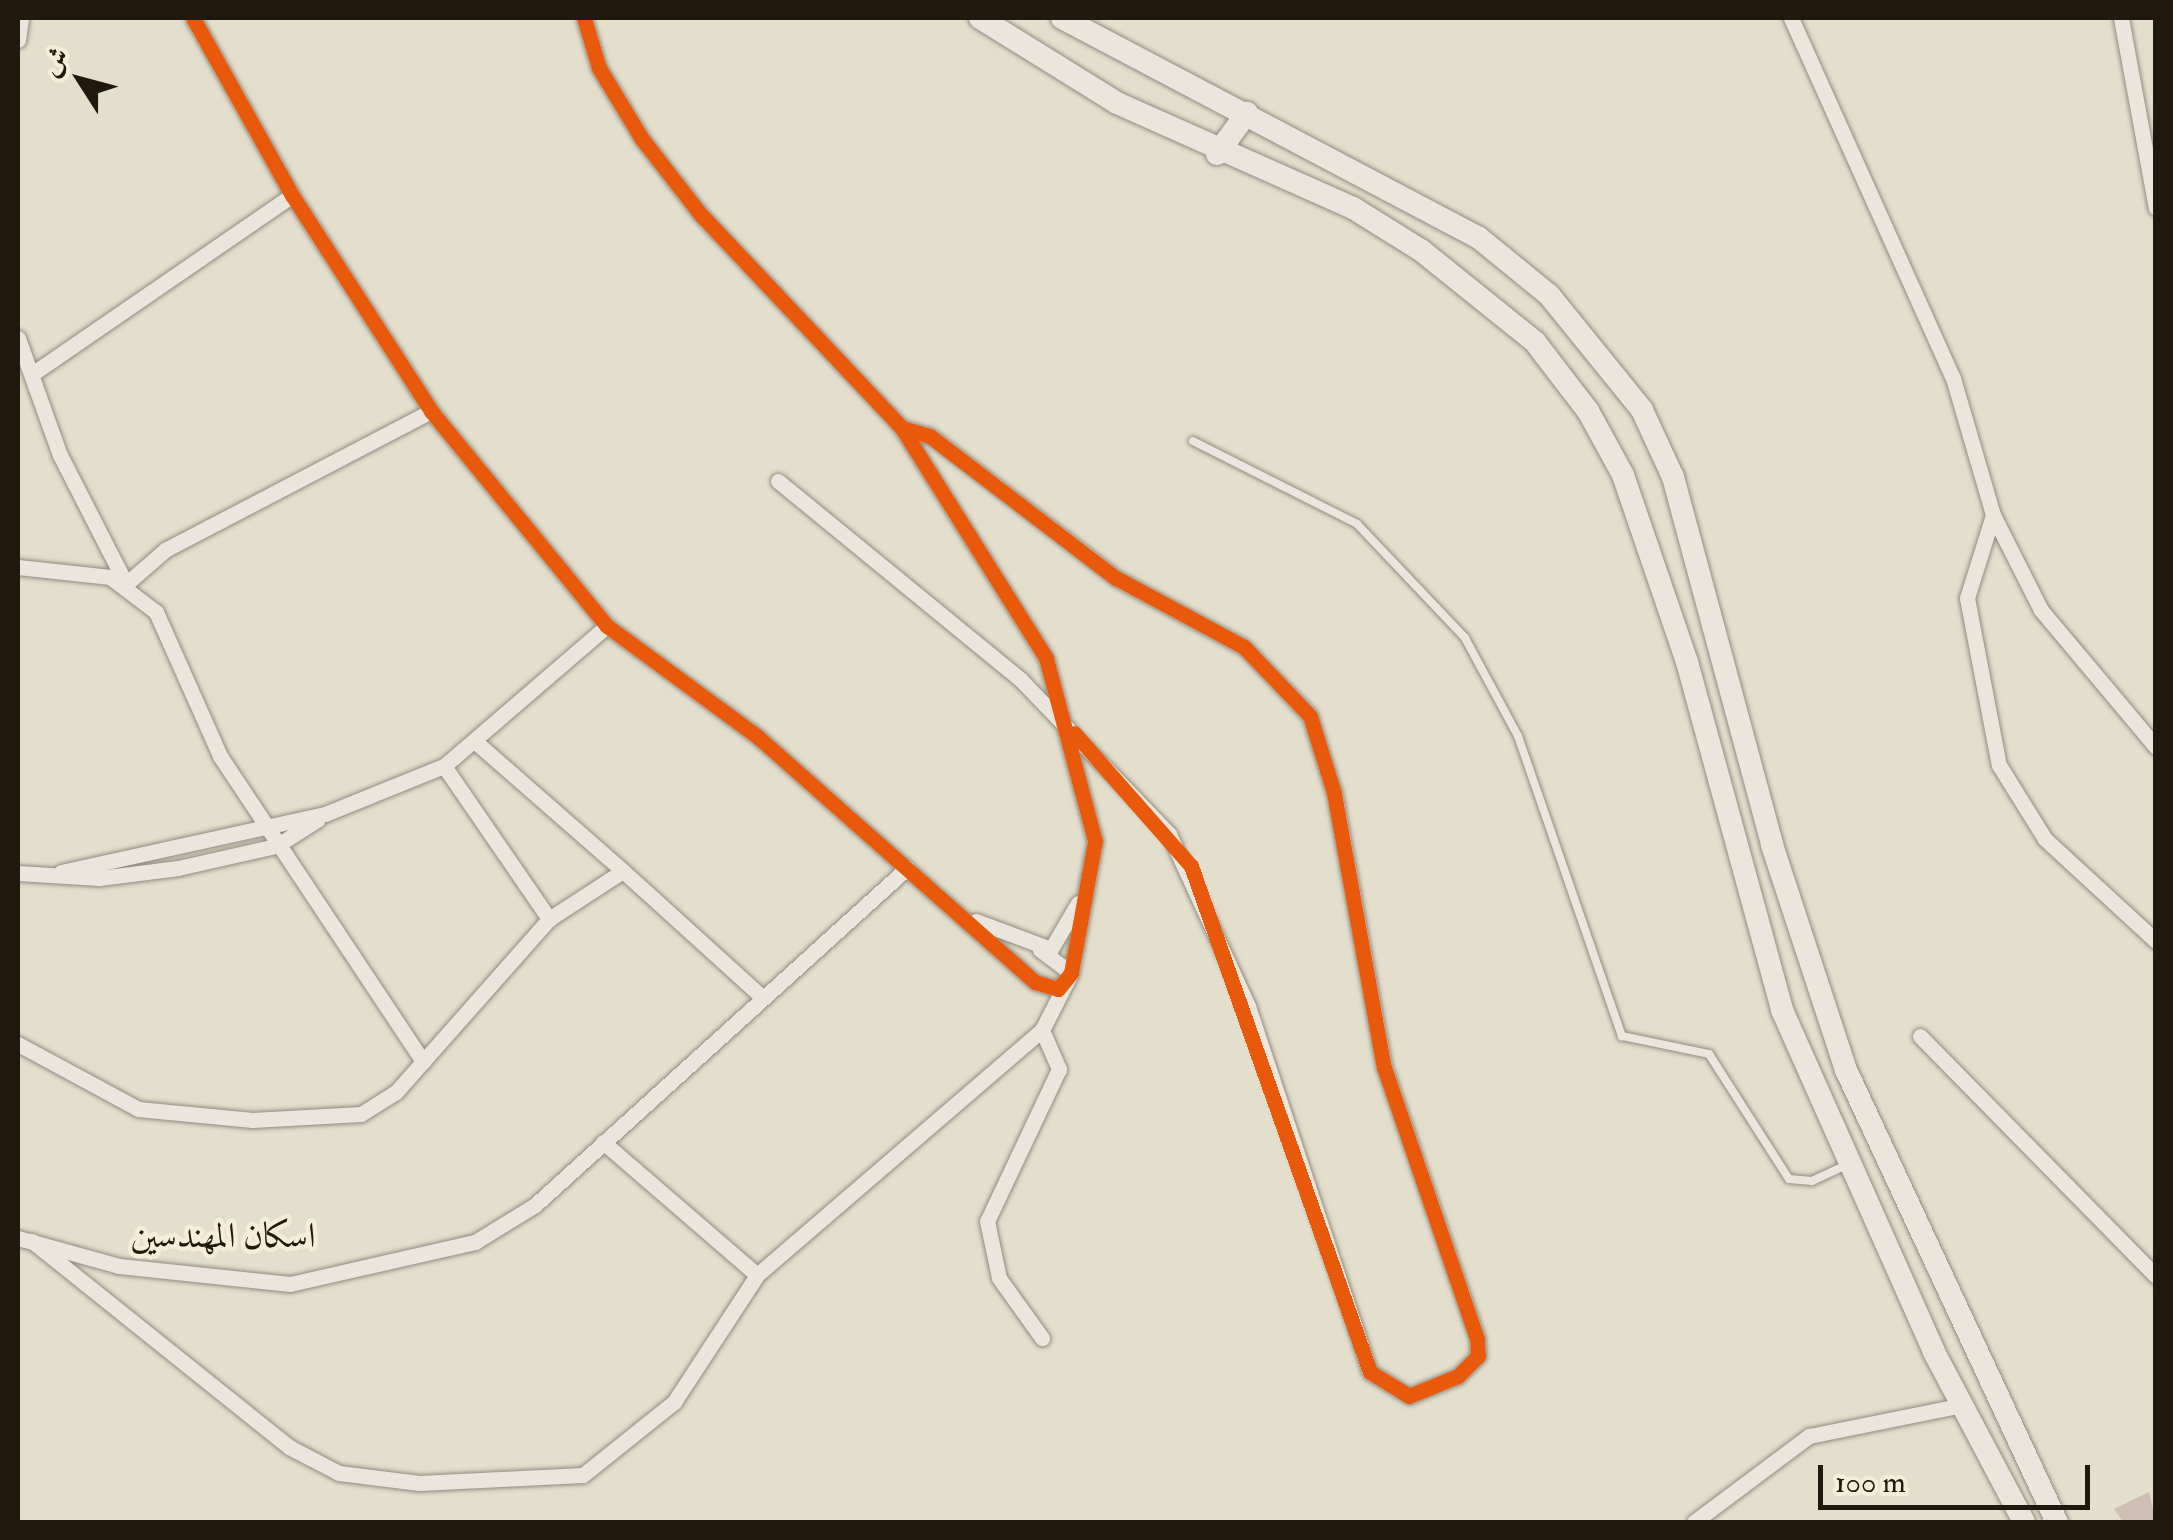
<!DOCTYPE html>
<html>
<head>
<meta charset="utf-8">
<style>
	body { margin:0 }
	#map { position:relative; width:2173px; height:1540px; overflow:hidden; background:#e4decc; font-family:"IM FELL Double Pica",Amiri,serif }
	div>[style] { position:absolute }
	.shadow>* { inset:0; background:#0003 }
	.building>* { inset:0; background:#cfbeb3 }
	.roads { filter:drop-shadow(0 0 2px #908c80) drop-shadow(0 0 2px #908c80) }
	.service>* { height:8px; margin:-4px; padding:0 4px; transform-origin:4px; border-radius:4px; background:#eae6dd }
	.minor>* { height:15px; margin:-7.5px; padding:0 7.5px; transform-origin:7.5px; border-radius:7.5px; background:#eae6dd }
	.secondary>* { height:22px; margin:-11px; padding:0 11px; transform-origin:11px; border-radius:11px; background:#eae6dd }
	.cycleway>* { height:15px; margin:-7.5px; padding:0 7.5px; transform-origin:7.5px; border-radius:7.5px; background:#e8590c }
	span { translate:-50% -50%; white-space:nowrap; text-align:center; line-height:1.15; -webkit-text-stroke:9px #f4edd7; paint-order:stroke }
	.neighbourhood-label { font-size:35px; color:#20170d }
	.frame { position:absolute; inset:0; border:20px solid #20170d; pointer-events:none }
	.north { position:absolute; left:30px; top:30px; width:100px; height:100px; -webkit-text-stroke:8px #f4edd7; paint-order:stroke; rotate:306deg; font-size:28px; font-weight:700; line-height:40px; text-align:center; color:#20170d }
	.north::after { content:''; display:block; margin:auto; width:35px; height:45px; background:#20170d; clip-path:polygon(50% 0,100% 100%,50% 72%,0 100%) }
	.scale { position:absolute; left:1818px; top:1465px; width:272px; height:45px; box-sizing:border-box; border:5px solid #20170d; border-top:0; padding-left:12px; font-size:30px; line-height:35px; white-space:nowrap; color:#20170d; -webkit-text-stroke:8px #f4edd7; paint-order:stroke }
</style>
</head>
<body>
<div id="map">
	<div class="shadow">
		<div style="clip-path:polygon(2149px 1495px,2156px 1522px,2125px 1522px,2117px 1510px)"></div>
	</div>
	<div class="building">
		<div style="clip-path:polygon(2149px 1492px,2156px 1522px,2123px 1522px,2114px 1509px)"></div>
	</div>
	<div class="roads">
		<div class="service">
			<div style="left:1193px;top:441px;width:184px;rotate:26.8deg"></div>
			<div style="left:1357px;top:524px;width:157px;rotate:46.5deg"></div>
			<div style="left:1465px;top:638px;width:111px;rotate:61.6deg"></div>
			<div style="left:1518px;top:736px;width:318px;rotate:70.9deg"></div>
			<div style="left:1622px;top:1036px;width:89px;rotate:11.7deg"></div>
			<div style="left:1709px;top:1054px;width:148px;rotate:57.4deg"></div>
			<div style="left:1789px;top:1179px;width:23px;rotate:5deg"></div>
			<div style="left:1812px;top:1181px;width:40px;rotate:-25deg"></div>
		</div>
		<div class="minor">
			<div style="left:193px;top:18px;width:203px;rotate:60.8deg"></div>
			<div style="left:292px;top:195px;width:257px;rotate:57.2deg"></div>
			<div style="left:431px;top:411px;width:278px;rotate:50.7deg"></div>
			<div style="left:607px;top:626px;width:187px;rotate:36.3deg"></div>
			<div style="left:758px;top:737px;width:370px;rotate:41.5deg"></div>
			<div style="left:1035px;top:982px;width:24px;rotate:17deg"></div>
			<div style="left:1058px;top:989px;width:21px;rotate:-51deg"></div>
			<div style="left:1071px;top:973px;width:134px;rotate:-79.7deg"></div>
			<div style="left:1095px;top:841px;width:189px;rotate:-105deg"></div>
			<div style="left:1046px;top:658px;width:271px;rotate:-122.1deg"></div>
			<div style="left:902px;top:428px;width:293px;rotate:-133.3deg"></div>
			<div style="left:701px;top:215px;width:96px;rotate:-127.8deg"></div>
			<div style="left:642px;top:139px;width:83px;rotate:-121.2deg"></div>
			<div style="left:599px;top:68px;width:52px;rotate:-106.7deg"></div>
			<div style="left:1791px;top:18px;width:395px;rotate:65.8deg"></div>
			<div style="left:1953px;top:378px;width:143px;rotate:73.7deg"></div>
			<div style="left:1993px;top:515px;width:106px;rotate:63.2deg"></div>
			<div style="left:2041px;top:610px;width:179px;rotate:50deg"></div>
			<div style="left:2121px;top:18px;width:193px;rotate:79.6deg"></div>
			<div style="left:18px;top:40px;width:22px;rotate:-82deg"></div>
			<div style="left:18px;top:338px;width:124px;rotate:70.3deg"></div>
			<div style="left:60px;top:455px;width:145px;rotate:62.9deg"></div>
			<div style="left:126px;top:584px;width:52px;rotate:-41.1deg"></div>
			<div style="left:165px;top:550px;width:300px;rotate:-27.6deg"></div>
			<div style="left:32px;top:374px;width:316px;rotate:-34.5deg"></div>
			<div style="left:778px;top:481px;width:314px;rotate:39.3deg"></div>
			<div style="left:1021px;top:680px;width:214px;rotate:46.1deg"></div>
			<div style="left:1169px;top:834px;width:189px;rotate:65.3deg"></div>
			<div style="left:1248px;top:1006px;width:386px;rotate:71.6deg"></div>
			<div style="left:1370px;top:1372px;width:46px;rotate:31.6deg"></div>
			<div style="left:1409px;top:1396px;width:53px;rotate:-22.2deg"></div>
			<div style="left:1458px;top:1376px;width:28px;rotate:-45deg"></div>
			<div style="left:1478px;top:1356px;width:18px;rotate:-93deg"></div>
			<div style="left:1477px;top:1338px;width:287px;rotate:-108.9deg"></div>
			<div style="left:1384px;top:1067px;width:279px;rotate:-100.3deg"></div>
			<div style="left:1334px;top:793px;width:81px;rotate:-107.3deg"></div>
			<div style="left:1310px;top:716px;width:95px;rotate:-133.7deg"></div>
			<div style="left:1244px;top:647px;width:145px;rotate:-151.7deg"></div>
			<div style="left:1116px;top:578px;width:234px;rotate:-142.6deg"></div>
			<div style="left:930px;top:436px;width:29px;rotate:-164deg"></div>
			<div style="left:1993px;top:515px;width:87px;rotate:107.4deg"></div>
			<div style="left:1967px;top:598px;width:170px;rotate:79.2deg"></div>
			<div style="left:1999px;top:765px;width:87px;rotate:58.1deg"></div>
			<div style="left:2045px;top:839px;width:151px;rotate:42.6deg"></div>
			<div style="left:18px;top:567px;width:93px;rotate:6.2deg"></div>
			<div style="left:110px;top:577px;width:58px;rotate:37.3deg"></div>
			<div style="left:156px;top:612px;width:158px;rotate:66deg"></div>
			<div style="left:220px;top:756px;width:367px;rotate:56.4deg"></div>
			<div style="left:478px;top:744px;width:193px;rotate:41.2deg"></div>
			<div style="left:444px;top:766px;width:186px;rotate:55.5deg"></div>
			<div style="left:61px;top:872px;width:270px;rotate:-12.4deg"></div>
			<div style="left:325px;top:814px;width:128px;rotate:-22deg"></div>
			<div style="left:444px;top:766px;width:215px;rotate:-40.7deg"></div>
			<div style="left:18px;top:873px;width:81px;rotate:3.5deg"></div>
			<div style="left:99px;top:878px;width:80px;rotate:-7.2deg"></div>
			<div style="left:178px;top:868px;width:100px;rotate:-12.7deg"></div>
			<div style="left:276px;top:846px;width:49px;rotate:-32.4deg"></div>
			<div style="left:976px;top:921px;width:80px;rotate:20.5deg"></div>
			<div style="left:1051px;top:949px;width:53px;rotate:-59.6deg"></div>
			<div style="left:1042px;top:1030px;width:43px;rotate:66.4deg"></div>
			<div style="left:1059px;top:1069px;width:168px;rotate:115.3deg"></div>
			<div style="left:987px;top:1221px;width:58px;rotate:78.1deg"></div>
			<div style="left:999px;top:1278px;width:74px;rotate:54.4deg"></div>
			<div style="left:1920px;top:1036px;width:337px;rotate:45.5deg"></div>
			<div style="left:18px;top:1044px;width:136px;rotate:28.4deg"></div>
			<div style="left:138px;top:1109px;width:115px;rotate:5.5deg"></div>
			<div style="left:252px;top:1120px;width:109px;rotate:-3.2deg"></div>
			<div style="left:361px;top:1114px;width:41px;rotate:-32.2deg"></div>
			<div style="left:396px;top:1092px;width:231px;rotate:-48.5deg"></div>
			<div style="left:549px;top:919px;width:88px;rotate:-33deg"></div>
			<div style="left:623px;top:871px;width:188px;rotate:42.2deg"></div>
			<div style="left:603px;top:1142px;width:203px;rotate:40.8deg"></div>
			<div style="left:18px;top:1238px;width:105px;rotate:15.5deg"></div>
			<div style="left:119px;top:1266px;width:172px;rotate:6deg"></div>
			<div style="left:290px;top:1284px;width:190px;rotate:-12.8deg"></div>
			<div style="left:475px;top:1242px;width:70px;rotate:-31.7deg"></div>
			<div style="left:535px;top:1205px;width:502px;rotate:-42.17deg"></div>
			<div style="left:32px;top:1241px;width:329px;rotate:38.7deg"></div>
			<div style="left:289px;top:1447px;width:56px;rotate:27.5deg"></div>
			<div style="left:339px;top:1473px;width:81px;rotate:7.1deg"></div>
			<div style="left:419px;top:1483px;width:164px;rotate:-2.8deg"></div>
			<div style="left:583px;top:1475px;width:117px;rotate:-38.7deg"></div>
			<div style="left:674px;top:1402px;width:152px;rotate:-56.8deg"></div>
			<div style="left:757px;top:1275px;width:376px;rotate:-40.7deg"></div>
			<div style="left:1042px;top:1030px;width:64px;rotate:-63deg"></div>
			<div style="left:1071px;top:973px;width:39px;rotate:-143deg"></div>
			<div style="left:1694px;top:1522px;width:144px;rotate:-36.8deg"></div>
			<div style="left:1809px;top:1436px;width:157px;rotate:-11.4deg"></div>
		</div>
		<div class="secondary">
			<div style="left:980px;top:18px;width:161px;rotate:31.8deg"></div>
			<div style="left:1117px;top:103px;width:258px;rotate:24deg"></div>
			<div style="left:1353px;top:208px;width:81px;rotate:31.9deg"></div>
			<div style="left:1422px;top:251px;width:145px;rotate:38.8deg"></div>
			<div style="left:1535px;top:342px;width:87px;rotate:52.5deg"></div>
			<div style="left:1588px;top:411px;width:73px;rotate:61.3deg"></div>
			<div style="left:1623px;top:475px;width:198px;rotate:71.1deg"></div>
			<div style="left:1687px;top:662px;width:361px;rotate:74.7deg"></div>
			<div style="left:1782px;top:1010px;width:374px;rotate:66deg"></div>
			<div style="left:1934px;top:1352px;width:192px;rotate:62.1deg"></div>
			<div style="left:1062px;top:18px;width:471px;rotate:27.8deg"></div>
			<div style="left:1479px;top:238px;width:90px;rotate:39.2deg"></div>
			<div style="left:1549px;top:295px;width:148px;rotate:51deg"></div>
			<div style="left:1642px;top:410px;width:74px;rotate:65.2deg"></div>
			<div style="left:1673px;top:477px;width:381px;rotate:74.9deg"></div>
			<div style="left:1772px;top:845px;width:237px;rotate:71.8deg"></div>
			<div style="left:1846px;top:1070px;width:499px;rotate:65deg"></div>
			<div style="left:1217px;top:154px;width:51px;rotate:-53.8deg"></div>
		</div>
	</div>
	<div class="cycleway">
		<div style="left:193px;top:18px;width:203px;rotate:60.8deg"></div>
		<div style="left:292px;top:195px;width:257px;rotate:57.2deg"></div>
		<div style="left:431px;top:411px;width:278px;rotate:50.7deg"></div>
		<div style="left:607px;top:626px;width:187px;rotate:36.3deg"></div>
		<div style="left:758px;top:737px;width:370px;rotate:41.5deg"></div>
		<div style="left:1035px;top:982px;width:24px;rotate:17deg"></div>
		<div style="left:1058px;top:989px;width:21px;rotate:-51deg"></div>
		<div style="left:1071px;top:973px;width:134px;rotate:-79.7deg"></div>
		<div style="left:1095px;top:841px;width:189px;rotate:-105deg"></div>
		<div style="left:1046px;top:658px;width:271px;rotate:-122.1deg"></div>
		<div style="left:902px;top:428px;width:293px;rotate:-133.3deg"></div>
		<div style="left:701px;top:215px;width:96px;rotate:-127.8deg"></div>
		<div style="left:642px;top:139px;width:83px;rotate:-121.2deg"></div>
		<div style="left:599px;top:68px;width:52px;rotate:-106.7deg"></div>
		<div style="left:902px;top:428px;width:29px;rotate:16deg"></div>
		<div style="left:930px;top:436px;width:234px;rotate:37.4deg"></div>
		<div style="left:1116px;top:578px;width:145px;rotate:28.3deg"></div>
		<div style="left:1244px;top:647px;width:95px;rotate:46.3deg"></div>
		<div style="left:1310px;top:716px;width:81px;rotate:72.7deg"></div>
		<div style="left:1334px;top:793px;width:279px;rotate:79.7deg"></div>
		<div style="left:1384px;top:1067px;width:287px;rotate:71.1deg"></div>
		<div style="left:1477px;top:1338px;width:18px;rotate:87deg"></div>
		<div style="left:1478px;top:1356px;width:28px;rotate:135deg"></div>
		<div style="left:1458px;top:1376px;width:53px;rotate:157.8deg"></div>
		<div style="left:1409px;top:1396px;width:46px;rotate:-148.4deg"></div>
		<div style="left:1370px;top:1372px;width:537px;rotate:-109.48deg"></div>
		<div style="left:1191px;top:866px;width:177px;rotate:-131.3deg"></div>
	</div>
	<div class="neighbourhood-label">
		<span style="left:223px;top:1236px">اسكان المهندسين</span>
	</div>
	<div class="frame"></div>
	<div class="north">ش</div>
	<div class="scale">100 m</div>
</div>
</body>
</html>
